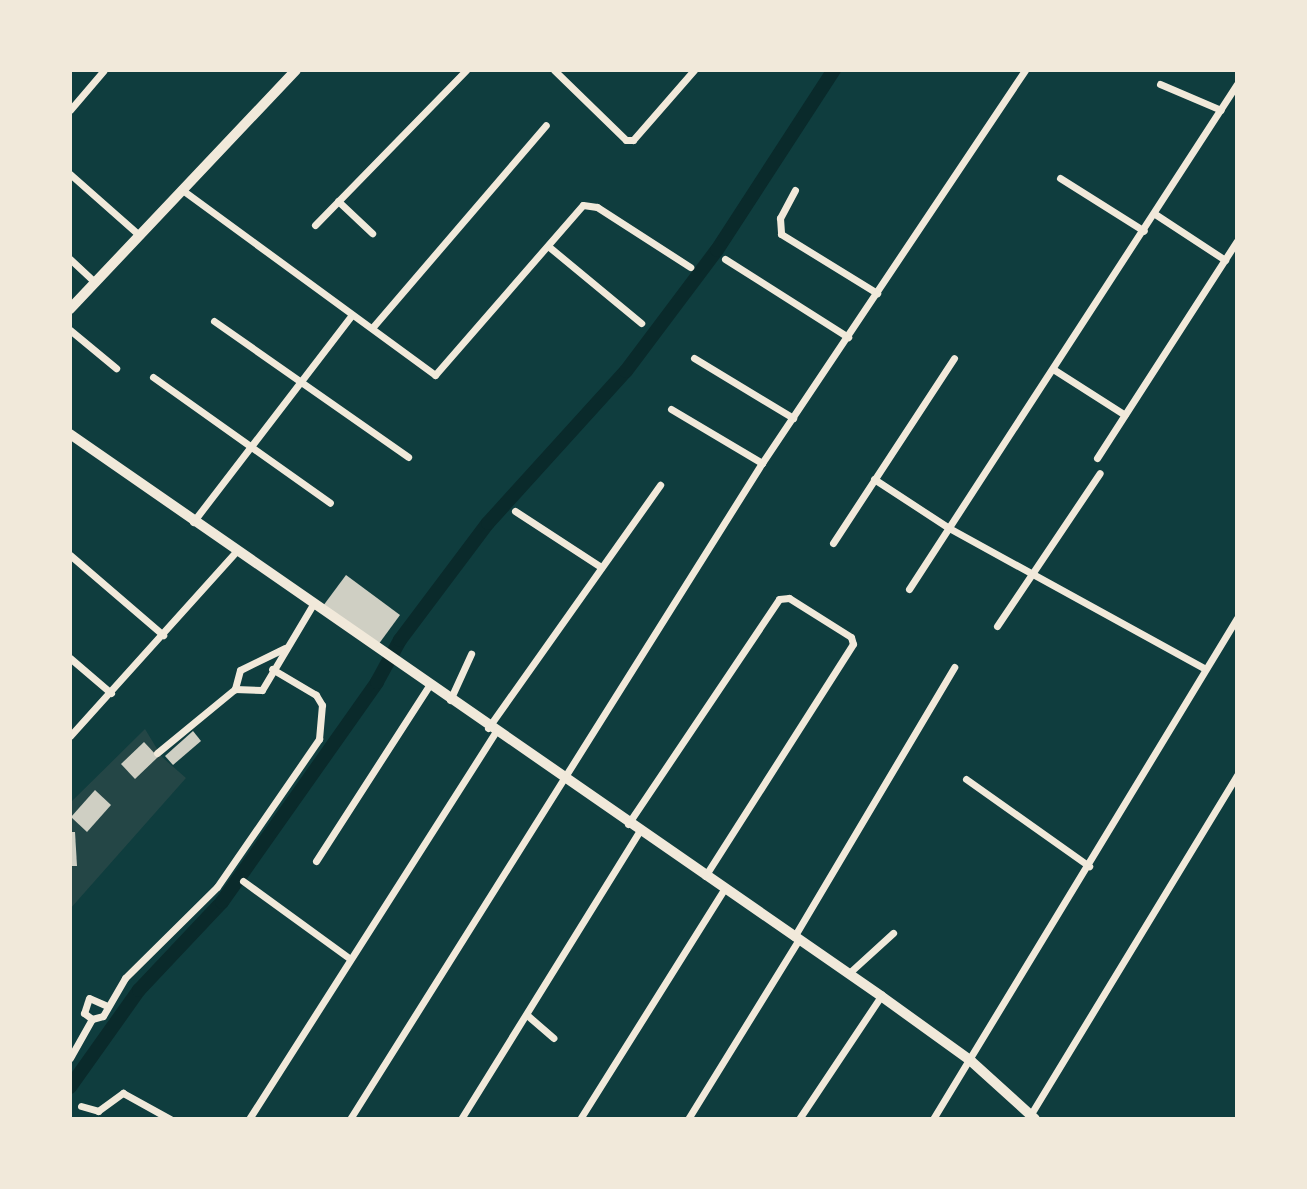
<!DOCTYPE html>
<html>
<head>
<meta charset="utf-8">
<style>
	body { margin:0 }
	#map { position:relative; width:1307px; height:1189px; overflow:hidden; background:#0f3d3e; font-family:"Zilla Slab",serif }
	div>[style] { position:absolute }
	.green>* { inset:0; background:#244646 }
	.canal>* { height:14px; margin:-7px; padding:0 7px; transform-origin:7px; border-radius:7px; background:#0a2a2b }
	.building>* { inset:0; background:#cfcfc3 }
	.minor>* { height:7px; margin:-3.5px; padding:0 3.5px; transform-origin:3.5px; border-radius:3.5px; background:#f1e9da }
	.secondary>* { height:10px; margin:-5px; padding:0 5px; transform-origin:5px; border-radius:5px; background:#f1e9da }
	span { translate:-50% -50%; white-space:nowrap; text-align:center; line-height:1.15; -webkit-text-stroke:7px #f1e9da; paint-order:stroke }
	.frame { position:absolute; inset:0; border:72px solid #f1e9da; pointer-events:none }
</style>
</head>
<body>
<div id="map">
	<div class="green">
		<div style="clip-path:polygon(145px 729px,162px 757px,186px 778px,70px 909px,70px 803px)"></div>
	</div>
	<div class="canal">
		<div style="left:70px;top:1087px;width:119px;rotate:-54.6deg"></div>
		<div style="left:139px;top:990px;width:121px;rotate:-46.7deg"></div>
		<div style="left:222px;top:902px;width:269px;rotate:-54.8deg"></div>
		<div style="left:377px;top:682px;width:48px;rotate:-61.3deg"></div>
		<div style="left:400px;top:640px;width:146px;rotate:-53.1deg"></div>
		<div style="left:488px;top:523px;width:205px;rotate:-47.8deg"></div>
		<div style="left:626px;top:371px;width:151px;rotate:-53.1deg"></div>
		<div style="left:717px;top:250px;width:215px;rotate:-57deg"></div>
	</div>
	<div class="building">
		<div style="clip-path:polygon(346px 575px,400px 615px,378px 645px,323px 606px)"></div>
		<div style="clip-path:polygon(193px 731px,201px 741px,173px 765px,165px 756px)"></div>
		<div style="clip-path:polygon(144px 742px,158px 757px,135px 779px,121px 764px)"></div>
		<div style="clip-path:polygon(95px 790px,111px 805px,87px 832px,71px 817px)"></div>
		<div style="clip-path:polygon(70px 832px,75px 832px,77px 866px,70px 866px)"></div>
	</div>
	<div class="minor">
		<div style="left:554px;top:70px;width:100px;rotate:44.2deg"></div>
		<div style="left:626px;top:140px;width:7px"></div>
		<div style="left:633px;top:140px;width:93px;rotate:-48.9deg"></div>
		<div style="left:1160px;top:84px;width:66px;rotate:23.1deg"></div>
		<div style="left:70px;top:110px;width:52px;rotate:-49.6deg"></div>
		<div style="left:70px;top:174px;width:92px;rotate:41.5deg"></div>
		<div style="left:1060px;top:178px;width:99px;rotate:32.2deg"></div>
		<div style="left:181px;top:189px;width:315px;rotate:36.2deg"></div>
		<div style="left:435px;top:375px;width:225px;rotate:-49deg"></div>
		<div style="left:583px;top:205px;width:14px;rotate:8deg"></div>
		<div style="left:597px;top:207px;width:111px;rotate:32.8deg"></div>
		<div style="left:795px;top:190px;width:32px;rotate:118deg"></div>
		<div style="left:780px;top:218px;width:16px;rotate:86deg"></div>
		<div style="left:781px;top:234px;width:113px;rotate:31.6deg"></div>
		<div style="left:338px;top:201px;width:47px;rotate:43.3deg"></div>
		<div style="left:1155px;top:214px;width:84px;rotate:33.3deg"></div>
		<div style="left:315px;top:225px;width:216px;rotate:-45.7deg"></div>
		<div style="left:548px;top:246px;width:121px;rotate:39.6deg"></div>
		<div style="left:70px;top:259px;width:34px;rotate:43deg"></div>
		<div style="left:725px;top:259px;width:146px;rotate:32.4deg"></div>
		<div style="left:214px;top:321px;width:237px;rotate:35deg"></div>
		<div style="left:372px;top:328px;width:267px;rotate:-49.4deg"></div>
		<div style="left:70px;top:330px;width:60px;rotate:39.6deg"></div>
		<div style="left:694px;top:358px;width:116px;rotate:31.2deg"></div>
		<div style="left:1053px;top:369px;width:85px;rotate:32.6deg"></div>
		<div style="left:153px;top:377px;width:217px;rotate:35.4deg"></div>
		<div style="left:671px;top:409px;width:106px;rotate:30.7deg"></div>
		<div style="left:1097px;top:458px;width:258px;rotate:-57.2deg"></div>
		<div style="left:874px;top:479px;width:90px;rotate:33.2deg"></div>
		<div style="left:949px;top:528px;width:292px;rotate:28.8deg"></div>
		<div style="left:515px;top:511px;width:103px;rotate:33.1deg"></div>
		<div style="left:193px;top:522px;width:261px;rotate:-52.5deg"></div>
		<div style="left:833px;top:543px;width:221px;rotate:-56.8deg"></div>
		<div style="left:70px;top:555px;width:123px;rotate:40.7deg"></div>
		<div style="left:909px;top:589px;width:602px;rotate:-57deg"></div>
		<div style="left:997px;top:626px;width:184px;rotate:-56.1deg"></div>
		<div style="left:285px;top:648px;width:50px;rotate:153.9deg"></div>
		<div style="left:240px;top:670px;width:20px;rotate:105deg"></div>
		<div style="left:235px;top:689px;width:27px;rotate:2deg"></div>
		<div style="left:262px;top:690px;width:98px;rotate:-59.2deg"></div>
		<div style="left:70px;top:658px;width:54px;rotate:40.5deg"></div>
		<div style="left:450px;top:700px;width:51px;rotate:-65.5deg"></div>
		<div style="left:488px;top:728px;width:298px;rotate:-54.7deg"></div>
		<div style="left:70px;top:736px;width:246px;rotate:-48deg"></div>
		<div style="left:157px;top:753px;width:101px;rotate:-39.4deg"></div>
		<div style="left:966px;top:779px;width:151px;rotate:35.3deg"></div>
		<div style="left:628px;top:824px;width:271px;rotate:-56.1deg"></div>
		<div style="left:779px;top:599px;width:10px;rotate:-6deg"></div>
		<div style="left:789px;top:598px;width:73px;rotate:32.2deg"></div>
		<div style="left:851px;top:637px;width:7px;rotate:74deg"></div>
		<div style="left:853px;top:644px;width:275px;rotate:122.5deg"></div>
		<div style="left:316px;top:861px;width:207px;rotate:-57.2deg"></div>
		<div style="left:243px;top:881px;width:131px;rotate:36deg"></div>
		<div style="left:794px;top:937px;width:314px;rotate:-59.3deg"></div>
		<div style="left:848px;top:974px;width:61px;rotate:-42.3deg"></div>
		<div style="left:105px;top:1005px;width:17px;rotate:-156deg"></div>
		<div style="left:89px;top:998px;width:16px;rotate:108deg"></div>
		<div style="left:84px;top:1013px;width:10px;rotate:37deg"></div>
		<div style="left:92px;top:1019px;width:11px;rotate:-15deg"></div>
		<div style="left:103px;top:1016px;width:44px;rotate:-59.9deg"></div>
		<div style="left:125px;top:978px;width:129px;rotate:-44.7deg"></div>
		<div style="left:217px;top:887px;width:180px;rotate:-55.4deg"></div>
		<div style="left:319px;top:739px;width:34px;rotate:-85deg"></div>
		<div style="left:322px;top:705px;width:12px;rotate:-121deg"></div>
		<div style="left:316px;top:695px;width:51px;rotate:-149.4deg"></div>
		<div style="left:527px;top:1015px;width:35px;rotate:41deg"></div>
		<div style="left:70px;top:1058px;width:45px;rotate:-60.6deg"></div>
		<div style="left:81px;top:1106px;width:18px;rotate:16deg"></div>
		<div style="left:98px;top:1111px;width:31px;rotate:-36deg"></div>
		<div style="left:123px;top:1093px;width:54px;rotate:29deg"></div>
		<div style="left:1031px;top:1114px;width:397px;rotate:-58.7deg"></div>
		<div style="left:249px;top:1119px;width:458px;rotate:-57.5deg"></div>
		<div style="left:350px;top:1119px;width:775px;rotate:-57.87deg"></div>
		<div style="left:762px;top:463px;width:473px;rotate:-56.2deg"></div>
		<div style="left:461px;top:1119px;width:336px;rotate:-58.2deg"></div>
		<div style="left:580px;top:1119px;width:271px;rotate:-57.9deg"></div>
		<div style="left:688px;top:1119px;width:209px;rotate:-58.3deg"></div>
		<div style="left:799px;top:1119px;width:148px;rotate:-56.3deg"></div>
		<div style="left:933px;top:1119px;width:586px;rotate:-58.75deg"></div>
	</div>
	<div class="secondary">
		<div style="left:70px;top:309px;width:329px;rotate:-46.6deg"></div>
		<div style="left:70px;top:434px;width:987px;rotate:34.72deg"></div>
		<div style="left:881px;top:996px;width:111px;rotate:35.8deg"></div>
		<div style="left:971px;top:1061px;width:86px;rotate:42.2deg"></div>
	</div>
	<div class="frame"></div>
</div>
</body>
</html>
